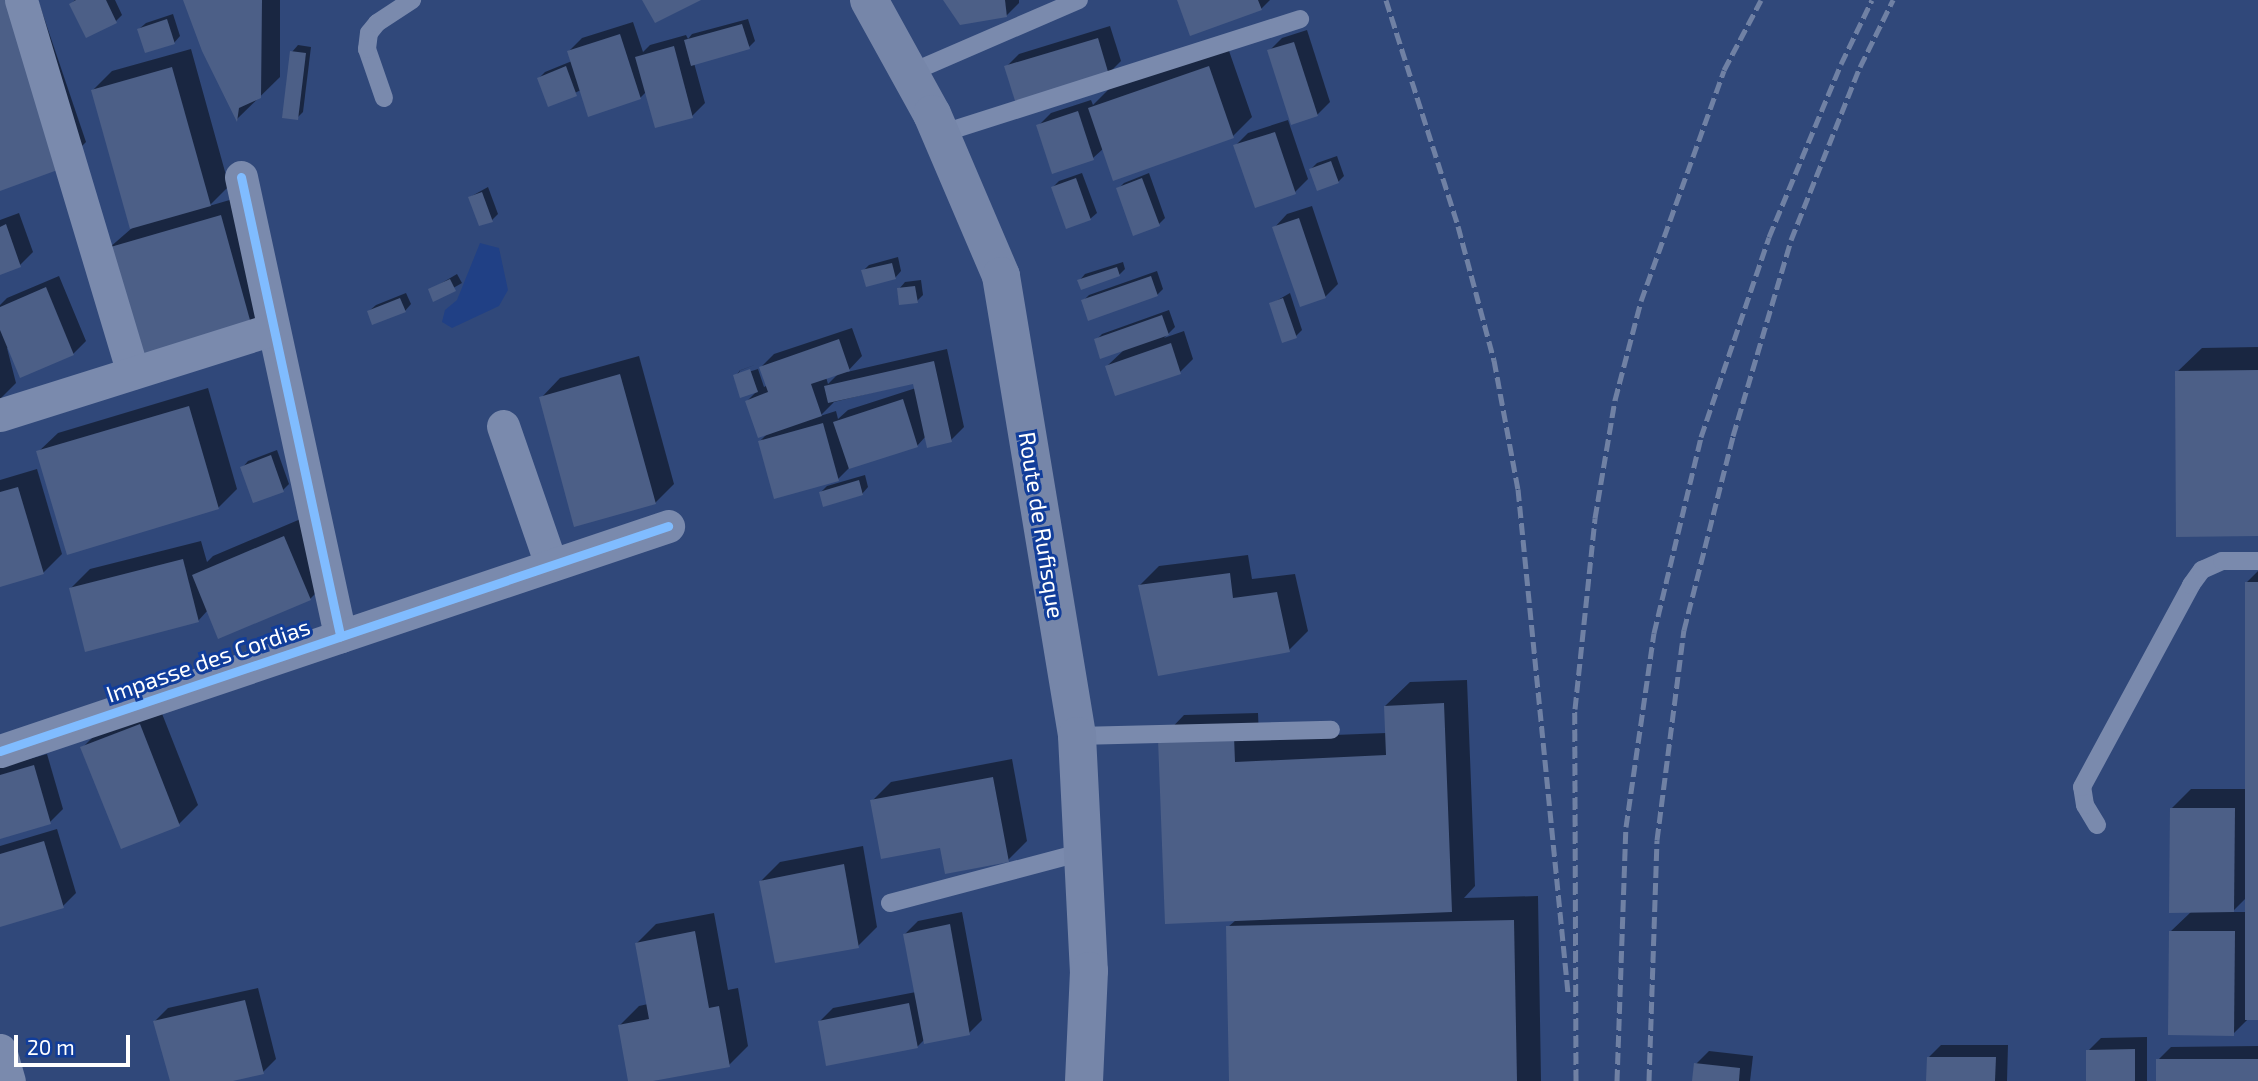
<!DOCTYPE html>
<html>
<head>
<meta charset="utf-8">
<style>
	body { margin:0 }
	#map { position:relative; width:2258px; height:1081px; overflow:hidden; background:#30487a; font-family:"Exo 2",sans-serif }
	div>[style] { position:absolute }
	.water>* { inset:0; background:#204085 }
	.shadow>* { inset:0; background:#0007 }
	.building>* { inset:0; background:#4c5f87 }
	.service>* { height:18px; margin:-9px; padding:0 9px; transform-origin:9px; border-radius:9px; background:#7a8aad }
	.minor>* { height:33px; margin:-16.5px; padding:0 16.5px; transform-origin:16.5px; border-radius:16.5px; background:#7a8aad }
	.secondary>* { height:38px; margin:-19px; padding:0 19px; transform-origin:19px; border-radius:19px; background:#7686a9 }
	.rail>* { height:5px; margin-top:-2.5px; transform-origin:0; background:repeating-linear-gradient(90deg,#7081a4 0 12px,transparent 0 17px) }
	.cycleway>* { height:9px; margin:-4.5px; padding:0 4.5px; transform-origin:4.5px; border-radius:4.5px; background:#80bcff }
	span { translate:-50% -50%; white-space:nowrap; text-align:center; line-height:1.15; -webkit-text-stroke:6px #113d9a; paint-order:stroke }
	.street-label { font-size:23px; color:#fff }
	.scale { position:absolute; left:14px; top:1035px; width:116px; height:32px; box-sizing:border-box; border:4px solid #fff; border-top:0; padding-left:9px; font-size:21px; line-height:24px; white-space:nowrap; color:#fff; -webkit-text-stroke:5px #113d9a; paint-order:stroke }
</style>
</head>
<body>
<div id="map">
	<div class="water">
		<div style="clip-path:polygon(480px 243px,499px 248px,508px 290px,499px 306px,452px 328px,442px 322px,445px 310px,457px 300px)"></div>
	</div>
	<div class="shadow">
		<div style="clip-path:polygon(0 0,38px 0,86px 142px,62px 166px,0 189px)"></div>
		<div style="clip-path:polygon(75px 0,115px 0,122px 15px,116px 21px,71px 4px)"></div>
		<div style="clip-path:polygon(185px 0,280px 0,280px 77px,237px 119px)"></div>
		<div style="clip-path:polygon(945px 0,1019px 0,1019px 3px,1006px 16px)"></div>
		<div style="clip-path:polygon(1179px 0,1270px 0,1261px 9px)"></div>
		<div style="clip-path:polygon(173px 14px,180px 36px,174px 43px,139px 29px,146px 23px)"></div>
		<div style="clip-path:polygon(748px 19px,755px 41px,749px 47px,694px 63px,705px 103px,692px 116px,647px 91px,640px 98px,581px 90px,549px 105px,539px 78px,545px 72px,572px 61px,569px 51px,582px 38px,633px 22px,643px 52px,650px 45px,686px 35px,688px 39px,692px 34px)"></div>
		<div style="clip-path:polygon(1110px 26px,1121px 61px,1108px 74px,1006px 67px,1019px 54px)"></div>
		<div style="clip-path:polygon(1307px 30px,1330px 102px,1317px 115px,1269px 51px,1282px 38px)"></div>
		<div style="clip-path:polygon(298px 45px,311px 47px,303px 112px,297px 118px,292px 52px)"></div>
		<div style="clip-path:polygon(1228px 48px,1252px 117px,1233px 136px,1104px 148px,1093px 158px,1038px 126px,1051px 113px,1091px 100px,1093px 105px,1109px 89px)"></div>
		<div style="clip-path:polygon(191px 49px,229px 186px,209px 206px,240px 197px,272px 310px,252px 329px,109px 248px,132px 228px,93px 90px,112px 71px)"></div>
		<div style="clip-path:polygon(1288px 120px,1308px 179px,1295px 192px,1235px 146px,1248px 133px)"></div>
		<div style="clip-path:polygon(1337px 156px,1344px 176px,1338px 182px,1311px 169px,1317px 163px)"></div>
		<div style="clip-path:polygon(1082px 173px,1097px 213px,1090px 219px,1053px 187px,1059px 181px)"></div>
		<div style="clip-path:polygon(1149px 173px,1165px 218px,1159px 224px,1118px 189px,1124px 183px)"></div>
		<div style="clip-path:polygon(488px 187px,498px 214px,492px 220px,470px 197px)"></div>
		<div style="clip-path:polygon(1312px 206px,1338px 284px,1325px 297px,1274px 228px,1287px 214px)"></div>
		<div style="clip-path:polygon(19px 213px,33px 252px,20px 265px,0 273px,0 220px)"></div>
		<div style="clip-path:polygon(898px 257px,901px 271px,895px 278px,863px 271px,869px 265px)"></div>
		<div style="clip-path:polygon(1123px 262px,1125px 269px,1119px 275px,1079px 281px,1085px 274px)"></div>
		<div style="clip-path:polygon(1157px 271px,1163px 289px,1157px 295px,1083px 301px,1089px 295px)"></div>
		<div style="clip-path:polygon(457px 274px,462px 283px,434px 299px,430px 290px)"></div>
		<div style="clip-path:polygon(59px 276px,86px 341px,73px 354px,7px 348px,16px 383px,0 399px,0 305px,7px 298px)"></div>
		<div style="clip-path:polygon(921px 280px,923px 295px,917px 301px,899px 289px,905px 282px)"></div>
		<div style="clip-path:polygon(406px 293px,411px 304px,405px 311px,369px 311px,376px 305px)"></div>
		<div style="clip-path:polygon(1290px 293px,1302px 330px,1296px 336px,1271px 304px)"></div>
		<div style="clip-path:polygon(1169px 310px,1175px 327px,1164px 338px,1184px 331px,1193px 359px,1180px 372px,1107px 366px,1125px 349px,1096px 340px,1102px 334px)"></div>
		<div style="clip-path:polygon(evenodd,852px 328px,862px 356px,847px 372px,947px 349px,964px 427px,951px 440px,926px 436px,917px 446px,850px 467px,838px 479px,760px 441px,769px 432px,747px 401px,758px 390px,741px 396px,735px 376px,741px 370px,757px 364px,739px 371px,739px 375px,758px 369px,764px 387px,768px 385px,761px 367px,774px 354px,852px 328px,839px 373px,828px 384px,826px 377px,839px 373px,852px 328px,915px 382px,916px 388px,848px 410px,838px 419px,836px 411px,820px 416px,834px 402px,915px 382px)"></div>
		<div style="clip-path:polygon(2258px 347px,2258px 535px,2177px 372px,2202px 348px)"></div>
		<div style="clip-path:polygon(639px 356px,674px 484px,655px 503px,541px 398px,560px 378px)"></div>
		<div style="clip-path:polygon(208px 388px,237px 489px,218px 508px,38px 452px,58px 433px)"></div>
		<div style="clip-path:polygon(277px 450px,289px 484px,283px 490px,242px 468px,248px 461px)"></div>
		<div style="clip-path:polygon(37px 469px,62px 554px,43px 573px,0 585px,0 480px)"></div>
		<div style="clip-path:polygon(865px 475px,868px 487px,862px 494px,821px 492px,827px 486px)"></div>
		<div style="clip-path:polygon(303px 518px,329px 580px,310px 599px,208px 610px,198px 621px,71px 588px,90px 569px,201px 541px,207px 562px,213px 556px)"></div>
		<div style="clip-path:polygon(1248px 555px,1252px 579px,1295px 574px,1308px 631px,1289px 650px,1140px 585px,1159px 566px)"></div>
		<div style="clip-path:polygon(evenodd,2258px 571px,2258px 1019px,2248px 1019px,2233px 1034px,2171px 931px,2192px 911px,2172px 808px,2191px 789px,2247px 789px,2247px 582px,2258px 571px,2246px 898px,2246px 912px,2232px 912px,2246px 898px)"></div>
		<div style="clip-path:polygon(1467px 680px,1475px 886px,1464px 898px,1538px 896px,1541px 1081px,1231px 1081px,1228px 927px,1236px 920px,1160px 740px,1184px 715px,1258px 713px,1259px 738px,1386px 733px,1385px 706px,1410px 682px)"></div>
		<div style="clip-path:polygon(159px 706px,198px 805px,179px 824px,83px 747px,102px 728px)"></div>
		<div style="clip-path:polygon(47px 754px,63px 809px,50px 822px,0 838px,0 767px)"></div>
		<div style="clip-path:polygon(1012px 759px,1027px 841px,1008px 860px,941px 846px,872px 801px,891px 782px)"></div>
		<div style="clip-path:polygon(57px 829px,76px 893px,63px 906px,0 925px,0 846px)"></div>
		<div style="clip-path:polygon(863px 846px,877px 927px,858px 946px,761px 881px,780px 862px)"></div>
		<div style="clip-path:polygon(962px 912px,982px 1020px,969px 1033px,925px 1039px,917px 1047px,820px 1021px,833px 1008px,916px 992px,905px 934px,918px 921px)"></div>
		<div style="clip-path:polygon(714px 913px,728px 990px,738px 988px,748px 1046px,729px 1065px,630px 1081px,620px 1025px,639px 1006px,648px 1004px,637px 943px,656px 924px)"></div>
		<div style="clip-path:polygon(258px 988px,276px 1059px,263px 1072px,226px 1081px,172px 1081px,155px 1021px,168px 1008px)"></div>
		<div style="clip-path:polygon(2147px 1037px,2147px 1081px,2087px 1081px,2088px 1051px,2101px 1038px)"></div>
		<div style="clip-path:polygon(1941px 1045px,2008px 1045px,2007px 1081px,1928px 1081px,1928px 1058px)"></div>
		<div style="clip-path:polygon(2258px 1046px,2258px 1081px,2157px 1081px,2158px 1060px,2171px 1047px)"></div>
		<div style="clip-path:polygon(1709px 1051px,1753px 1056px,1750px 1081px,1694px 1081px,1696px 1064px)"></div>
	</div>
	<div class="building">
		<div style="clip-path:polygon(0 0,6px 0,63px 168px,0 191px)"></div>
		<div style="clip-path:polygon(76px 0,106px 0,117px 23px,86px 38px,69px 4px)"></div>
		<div style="clip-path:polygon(183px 0,262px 0,261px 98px,239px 108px,237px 122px,202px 51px)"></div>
		<div style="clip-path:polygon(642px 0,701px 0,655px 23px)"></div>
		<div style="clip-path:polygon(943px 0,1005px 0,1007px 17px,960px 25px)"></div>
		<div style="clip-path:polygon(1177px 0,1258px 0,1262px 10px,1190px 36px)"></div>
		<div style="clip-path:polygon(167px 19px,175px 44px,145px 53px,137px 29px)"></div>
		<div style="clip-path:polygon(742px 24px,750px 49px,691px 66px,684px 40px)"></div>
		<div style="clip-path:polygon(620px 34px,641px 99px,588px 117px,567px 51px)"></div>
		<div style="clip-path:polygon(1098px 38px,1109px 75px,1016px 104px,1004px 66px)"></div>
		<div style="clip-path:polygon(1294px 42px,1318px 116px,1291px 125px,1267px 50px)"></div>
		<div style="clip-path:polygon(674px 46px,693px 118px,655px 128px,635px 57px)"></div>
		<div style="clip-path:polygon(290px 51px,306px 53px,298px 120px,282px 118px)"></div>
		<div style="clip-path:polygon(566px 66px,577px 96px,548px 107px,537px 78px)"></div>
		<div style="clip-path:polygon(1209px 66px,1234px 138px,1113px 181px,1088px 108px)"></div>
		<div style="clip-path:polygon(172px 67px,211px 206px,130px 229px,91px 90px)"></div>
		<div style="clip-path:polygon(1078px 111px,1094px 160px,1052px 174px,1036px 125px)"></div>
		<div style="clip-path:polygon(1275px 132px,1296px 194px,1255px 208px,1233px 145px)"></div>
		<div style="clip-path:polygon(1331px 161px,1339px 183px,1317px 191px,1309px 169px)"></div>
		<div style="clip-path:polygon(1076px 178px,1091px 220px,1066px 229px,1051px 187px)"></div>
		<div style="clip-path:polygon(1142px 178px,1160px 226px,1133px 236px,1116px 188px)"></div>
		<div style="clip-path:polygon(482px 192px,493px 222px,479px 226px,468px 197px)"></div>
		<div style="clip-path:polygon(221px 215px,253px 331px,140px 363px,107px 248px)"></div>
		<div style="clip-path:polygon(1299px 218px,1326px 298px,1300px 307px,1272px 227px)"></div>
		<div style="clip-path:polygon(6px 224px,21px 267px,0 275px,0 227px)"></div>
		<div style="clip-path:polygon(892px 263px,896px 279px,866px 287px,861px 270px)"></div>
		<div style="clip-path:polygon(1117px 267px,1120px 276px,1081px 290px,1077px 280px)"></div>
		<div style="clip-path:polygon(1151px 276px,1158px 296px,1088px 321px,1081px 300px)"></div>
		<div style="clip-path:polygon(450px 279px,456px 291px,433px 302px,428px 289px)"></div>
		<div style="clip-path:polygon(915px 286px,918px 303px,899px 305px,897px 288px)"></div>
		<div style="clip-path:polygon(46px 287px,74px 355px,20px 378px,0 330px,0 307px)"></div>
		<div style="clip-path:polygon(400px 298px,406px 312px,372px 325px,367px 311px)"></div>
		<div style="clip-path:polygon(1283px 298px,1297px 338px,1282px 343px,1269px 303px)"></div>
		<div style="clip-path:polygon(1162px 315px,1169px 335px,1100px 359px,1094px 339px)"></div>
		<div style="clip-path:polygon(839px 339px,850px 371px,811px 384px,822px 416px,758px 438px,745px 401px,768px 392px,759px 367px)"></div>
		<div style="clip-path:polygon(1171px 343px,1181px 374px,1115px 396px,1105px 366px)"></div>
		<div style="clip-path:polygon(934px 361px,952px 442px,927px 448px,913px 384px,828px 403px,824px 386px)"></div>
		<div style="clip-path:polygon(750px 369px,758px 392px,740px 398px,733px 375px)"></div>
		<div style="clip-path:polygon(2258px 370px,2258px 536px,2176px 537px,2175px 371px)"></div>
		<div style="clip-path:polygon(620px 374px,656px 504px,574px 527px,539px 397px)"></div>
		<div style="clip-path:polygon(903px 399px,918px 447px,849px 469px,833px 422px)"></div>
		<div style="clip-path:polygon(189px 406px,219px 509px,67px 555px,36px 451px)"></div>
		<div style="clip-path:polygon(823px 423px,839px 481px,774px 499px,758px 441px)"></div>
		<div style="clip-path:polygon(271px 455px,284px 492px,253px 503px,240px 467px)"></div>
		<div style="clip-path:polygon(859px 480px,863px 495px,823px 507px,819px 492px)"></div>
		<div style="clip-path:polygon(18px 487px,44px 574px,0 587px,0 492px)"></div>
		<div style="clip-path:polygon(284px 536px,311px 600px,218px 639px,192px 575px)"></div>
		<div style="clip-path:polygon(183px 559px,199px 622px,85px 652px,69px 588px)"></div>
		<div style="clip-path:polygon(1230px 573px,1233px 598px,1277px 592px,1290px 652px,1158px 676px,1138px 585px)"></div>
		<div style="clip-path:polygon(2245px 582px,2258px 582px,2258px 1020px,2245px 1020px)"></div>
		<div style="clip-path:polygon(1444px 703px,1452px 912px,1165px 924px,1158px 739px,1234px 736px,1235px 762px,1386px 755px,1384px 706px)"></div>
		<div style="clip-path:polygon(140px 724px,180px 826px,121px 849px,80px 747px)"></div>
		<div style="clip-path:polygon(34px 765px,51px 824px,0 839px,0 775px)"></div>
		<div style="clip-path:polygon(993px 777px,1009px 862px,945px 874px,940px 848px,881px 859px,870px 800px)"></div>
		<div style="clip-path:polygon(2170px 808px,2235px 808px,2234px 912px,2169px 913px)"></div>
		<div style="clip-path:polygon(44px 841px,64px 908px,0 927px,0 854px)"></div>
		<div style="clip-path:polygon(844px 864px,859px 948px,775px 963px,759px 881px)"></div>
		<div style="clip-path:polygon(1514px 920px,1517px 1081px,1229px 1081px,1226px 926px)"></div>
		<div style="clip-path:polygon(950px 924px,970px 1035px,924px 1044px,903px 934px)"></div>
		<div style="clip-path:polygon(695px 931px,709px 1008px,719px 1006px,730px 1067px,653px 1081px,628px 1081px,618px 1025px,649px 1019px,635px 943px)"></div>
		<div style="clip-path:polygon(2169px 931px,2235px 931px,2234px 1036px,2168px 1035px)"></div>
		<div style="clip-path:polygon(245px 1000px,264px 1074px,233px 1081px,170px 1081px,153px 1021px)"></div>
		<div style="clip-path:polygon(909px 1003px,918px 1048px,826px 1066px,818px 1021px)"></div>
		<div style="clip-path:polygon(2135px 1049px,2135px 1081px,2086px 1081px,2086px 1050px)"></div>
		<div style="clip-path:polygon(1927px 1057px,1996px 1057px,1995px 1081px,1926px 1081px)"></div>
		<div style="clip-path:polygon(2156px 1059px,2258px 1059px,2258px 1081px,2156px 1081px)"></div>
		<div style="clip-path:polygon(1694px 1063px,1740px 1068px,1739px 1081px,1692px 1081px)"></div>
	</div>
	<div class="service">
		<div style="left:910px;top:73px;width:184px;rotate:-23.4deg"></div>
		<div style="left:384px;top:98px;width:52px;rotate:-109.1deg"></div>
		<div style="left:367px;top:49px;width:16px;rotate:-83deg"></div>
		<div style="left:369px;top:33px;width:13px;rotate:-51deg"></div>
		<div style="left:377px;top:23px;width:42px;rotate:-33.3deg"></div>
		<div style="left:940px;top:134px;width:378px;rotate:-17.7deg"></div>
		<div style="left:1077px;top:736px;width:254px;rotate:-1.4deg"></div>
		<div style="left:2097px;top:825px;width:23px;rotate:-121deg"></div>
		<div style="left:2085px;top:805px;width:18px;rotate:-99deg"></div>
		<div style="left:2082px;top:787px;width:230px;rotate:-61.6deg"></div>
		<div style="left:2191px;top:585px;width:19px;rotate:-54deg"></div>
		<div style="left:2202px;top:570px;width:22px;rotate:-24deg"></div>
		<div style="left:2222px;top:561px;width:36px"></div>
		<div style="left:890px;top:903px;width:200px;rotate:-14.8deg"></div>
	</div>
	<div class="minor">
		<div style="left:21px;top:0;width:389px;rotate:73.3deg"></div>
		<div style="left:241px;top:177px;width:470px;rotate:77.8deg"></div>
		<div style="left:0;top:415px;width:286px;rotate:-17.5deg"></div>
		<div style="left:503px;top:426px;width:147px;rotate:70.9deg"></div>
		<div style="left:0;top:751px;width:705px;rotate:-18.61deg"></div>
		<div style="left:0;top:1050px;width:32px;rotate:74deg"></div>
	</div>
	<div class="secondary">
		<div style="left:869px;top:0;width:130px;rotate:61.1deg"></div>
		<div style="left:932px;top:114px;width:176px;rotate:66.9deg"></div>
		<div style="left:1001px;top:276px;width:466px;rotate:80.6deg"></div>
		<div style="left:1077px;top:736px;width:235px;rotate:87.1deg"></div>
		<div style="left:1089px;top:971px;width:110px;rotate:92.6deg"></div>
	</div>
	<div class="rail">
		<div style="left:1386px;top:0;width:237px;rotate:72.3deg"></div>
		<div style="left:1458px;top:226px;width:139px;rotate:75deg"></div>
		<div style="left:1494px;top:360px;width:131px;rotate:79.5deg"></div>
		<div style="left:1518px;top:489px;width:506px;rotate:84.33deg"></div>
		<div style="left:1576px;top:1081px;width:372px;rotate:-90.2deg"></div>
		<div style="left:1575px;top:709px;width:192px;rotate:-84deg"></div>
		<div style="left:1595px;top:518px;width:120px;rotate:-80.4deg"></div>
		<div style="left:1615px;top:400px;width:102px;rotate:-75.3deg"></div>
		<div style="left:1641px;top:301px;width:245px;rotate:-70.2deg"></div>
		<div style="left:1724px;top:70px;width:79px;rotate:-62.1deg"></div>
		<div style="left:1617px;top:1081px;width:254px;rotate:-88deg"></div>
		<div style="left:1626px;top:827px;width:196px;rotate:-81.8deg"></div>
		<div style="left:1654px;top:633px;width:202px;rotate:-76.5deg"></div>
		<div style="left:1701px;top:437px;width:211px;rotate:-71.2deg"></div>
		<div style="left:1769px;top:237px;width:187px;rotate:-67.4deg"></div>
		<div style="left:1841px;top:64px;width:71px;rotate:-64.2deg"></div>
		<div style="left:1649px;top:1081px;width:241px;rotate:-88.1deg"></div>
		<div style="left:1657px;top:840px;width:212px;rotate:-82.7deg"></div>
		<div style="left:1684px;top:630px;width:200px;rotate:-75.8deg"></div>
		<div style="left:1733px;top:436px;width:204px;rotate:-73.5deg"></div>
		<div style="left:1791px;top:240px;width:186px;rotate:-68.3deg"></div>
		<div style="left:1860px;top:67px;width:75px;rotate:-63.8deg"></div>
	</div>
	<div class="cycleway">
		<div style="left:241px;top:177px;width:470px;rotate:77.8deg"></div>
		<div style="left:0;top:751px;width:705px;rotate:-18.61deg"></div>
	</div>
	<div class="street-label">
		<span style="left:1042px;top:525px;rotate:81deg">Route de Rufisque</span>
		<span style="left:208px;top:660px;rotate:-19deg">Impasse des Cordias</span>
	</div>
	<div class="scale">20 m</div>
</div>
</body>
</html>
